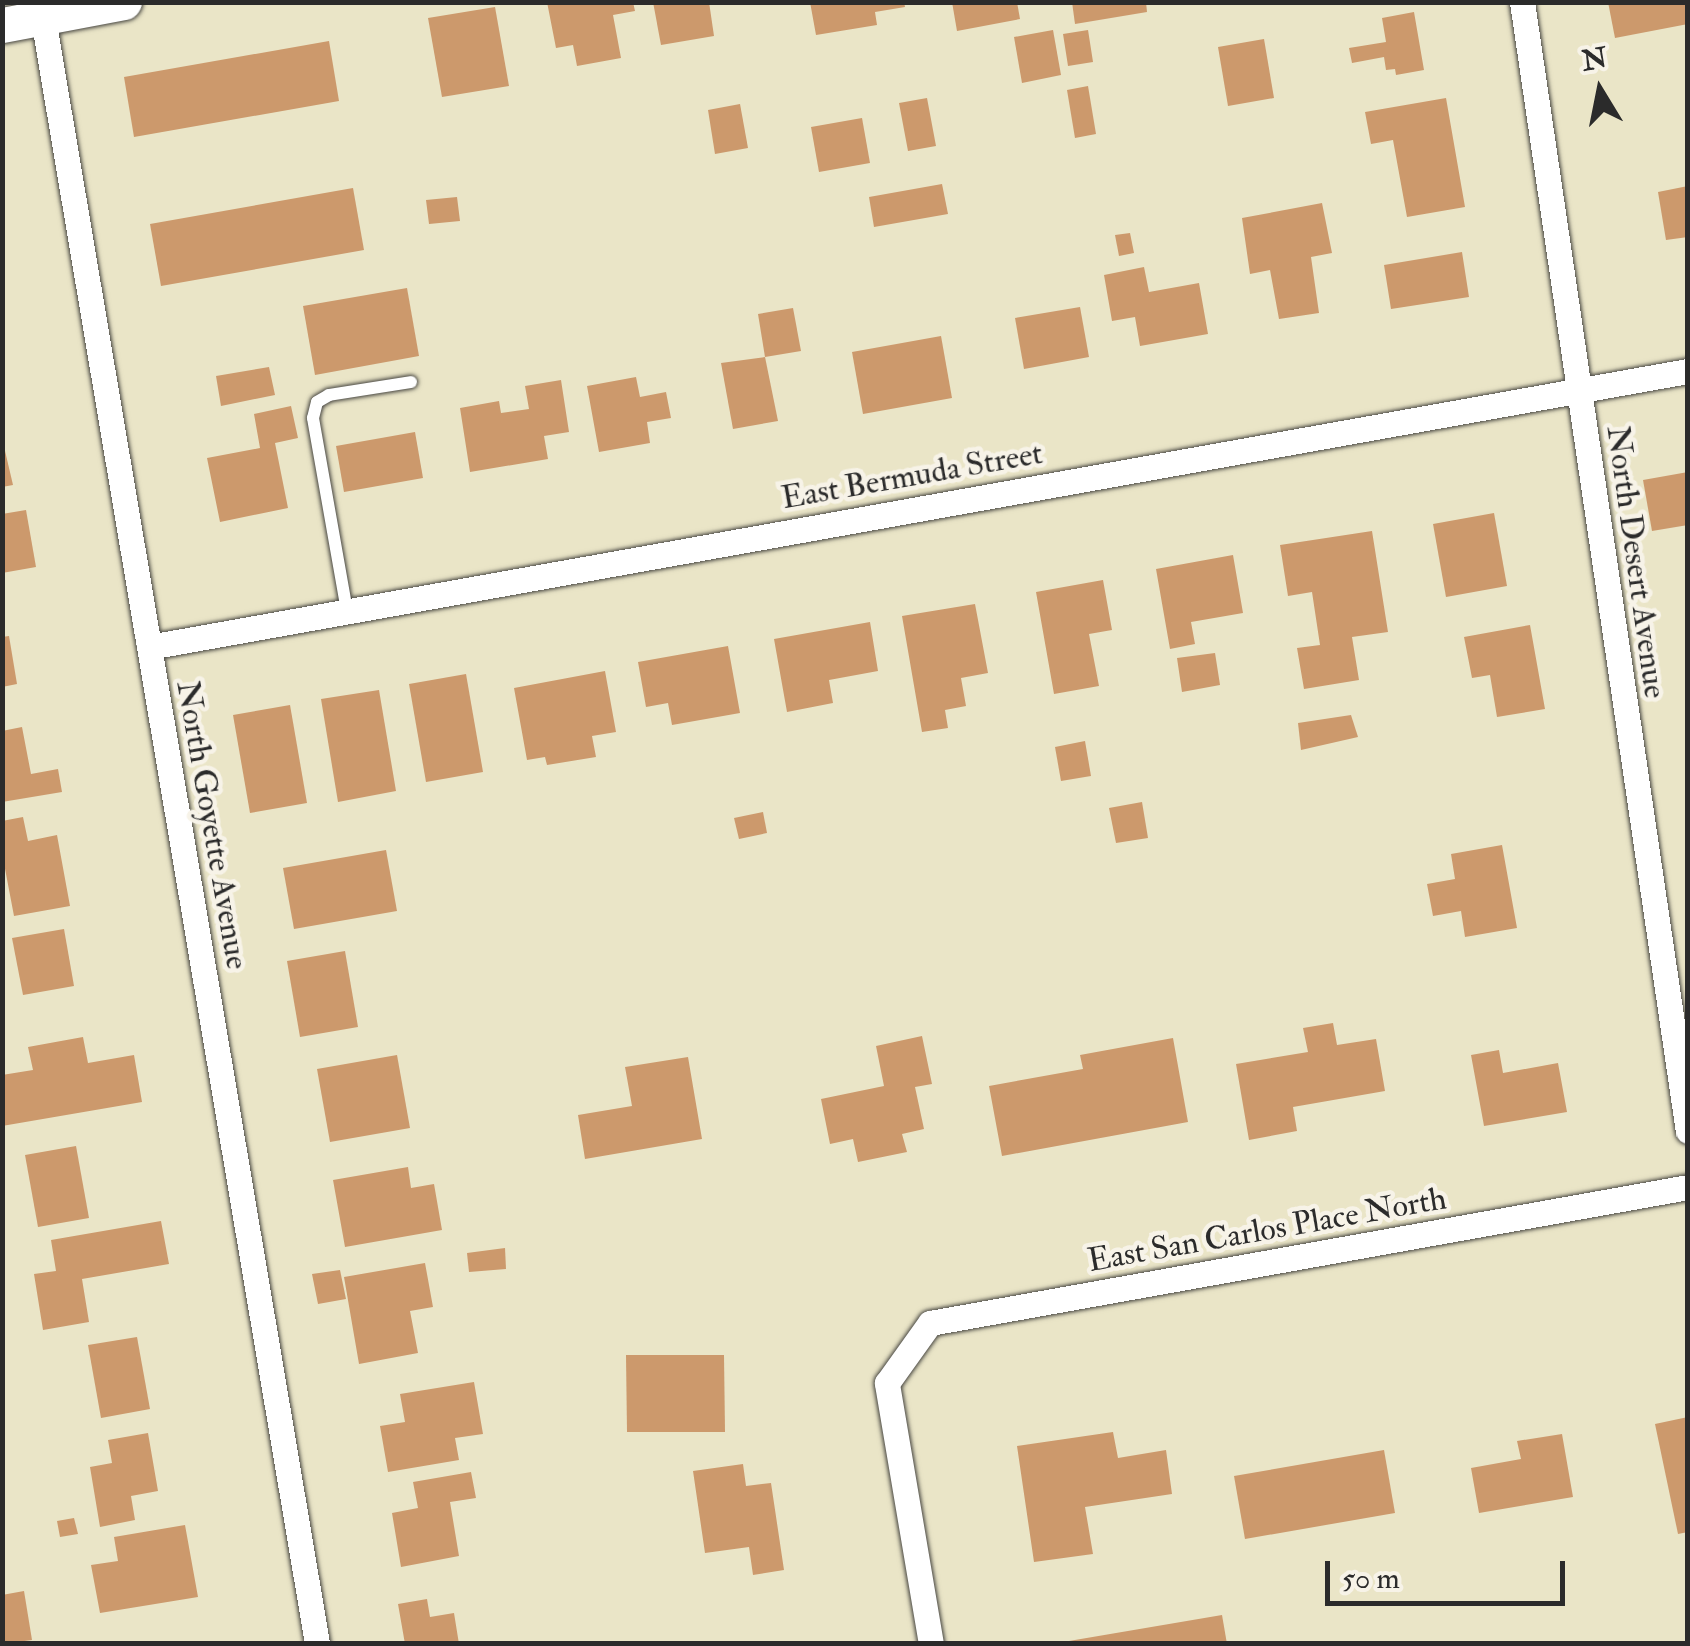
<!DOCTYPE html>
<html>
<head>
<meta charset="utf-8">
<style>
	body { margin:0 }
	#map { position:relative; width:1690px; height:1646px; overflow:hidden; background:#eae5c7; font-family:"IM FELL Double Pica",serif }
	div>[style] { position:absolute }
	.building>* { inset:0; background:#cc996c }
	.roads { filter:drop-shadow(0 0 2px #484742) drop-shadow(0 0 2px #484742) }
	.lane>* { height:12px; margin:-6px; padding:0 6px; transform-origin:6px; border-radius:6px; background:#fff }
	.street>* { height:25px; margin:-12.5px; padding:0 12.5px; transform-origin:12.5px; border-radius:12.5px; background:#fff }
	.secondary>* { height:35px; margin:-17.5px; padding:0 17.5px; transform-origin:17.5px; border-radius:17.5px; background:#fff }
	span { translate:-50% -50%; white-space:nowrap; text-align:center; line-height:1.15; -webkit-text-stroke:9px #f7f3e8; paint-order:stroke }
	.street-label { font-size:32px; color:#2b2b2b }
	.frame { position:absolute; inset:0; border:5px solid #2b2b2b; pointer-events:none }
	.north { position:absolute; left:1550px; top:40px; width:100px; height:100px; -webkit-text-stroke:8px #f7f3e8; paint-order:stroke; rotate:350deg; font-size:28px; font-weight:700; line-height:40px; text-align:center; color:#2b2b2b }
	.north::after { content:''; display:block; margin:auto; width:35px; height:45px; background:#2b2b2b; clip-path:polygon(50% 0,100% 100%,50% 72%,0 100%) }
	.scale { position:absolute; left:1325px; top:1561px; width:240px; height:45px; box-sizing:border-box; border:5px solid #2b2b2b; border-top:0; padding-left:12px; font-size:30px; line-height:35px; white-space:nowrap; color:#2b2b2b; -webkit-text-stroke:8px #f7f3e8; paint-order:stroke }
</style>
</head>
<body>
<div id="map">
	<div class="building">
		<div style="clip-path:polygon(547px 2px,633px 2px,635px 11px,613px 15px,621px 58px,577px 66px,573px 45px,556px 48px)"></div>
		<div style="clip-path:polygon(653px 2px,709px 2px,714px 36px,661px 45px)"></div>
		<div style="clip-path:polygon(810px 2px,904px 2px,905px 7px,875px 12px,877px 25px,816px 35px)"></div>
		<div style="clip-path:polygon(952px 2px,1017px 2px,1020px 19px,957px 31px)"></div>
		<div style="clip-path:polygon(1072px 2px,1146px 2px,1147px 12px,1075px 24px)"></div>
		<div style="clip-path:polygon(1608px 2px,1685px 2px,1688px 24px,1615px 38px)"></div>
		<div style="clip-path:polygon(495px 7px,509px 86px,442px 97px,428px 18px)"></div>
		<div style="clip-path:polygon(1414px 12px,1424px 70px,1396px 75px,1395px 69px,1386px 70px,1384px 57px,1352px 63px,1349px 48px,1386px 42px,1382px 18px)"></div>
		<div style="clip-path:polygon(1053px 30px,1061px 75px,1022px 83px,1014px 37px)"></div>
		<div style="clip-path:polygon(1088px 30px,1093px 62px,1068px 66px,1063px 34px)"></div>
		<div style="clip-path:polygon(1264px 39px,1274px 98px,1228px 106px,1218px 47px)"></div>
		<div style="clip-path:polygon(329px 41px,339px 101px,134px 137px,124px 77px)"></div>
		<div style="clip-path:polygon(1088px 86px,1096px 134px,1075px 138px,1067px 90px)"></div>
		<div style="clip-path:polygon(927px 98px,936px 146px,908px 151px,899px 103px)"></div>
		<div style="clip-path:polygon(1446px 98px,1465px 207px,1407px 217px,1393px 140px,1371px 144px,1365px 112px)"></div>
		<div style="clip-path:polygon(740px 104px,748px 148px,715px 154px,708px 110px)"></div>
		<div style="clip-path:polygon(862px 118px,870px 163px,819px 172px,811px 127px)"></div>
		<div style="clip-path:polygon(942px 184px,948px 214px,874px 227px,869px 197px)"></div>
		<div style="clip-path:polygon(1688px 186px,1688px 237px,1666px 240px,1658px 192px)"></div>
		<div style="clip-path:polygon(353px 188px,364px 250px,161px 286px,150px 224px)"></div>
		<div style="clip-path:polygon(457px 197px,460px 221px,429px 224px,426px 200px)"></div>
		<div style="clip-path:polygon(1322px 203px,1332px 253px,1311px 257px,1319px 313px,1279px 319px,1270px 270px,1250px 274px,1242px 218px)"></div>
		<div style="clip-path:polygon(1130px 233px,1134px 253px,1119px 256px,1115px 235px)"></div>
		<div style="clip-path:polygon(1462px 252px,1469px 297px,1391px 309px,1384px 265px)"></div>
		<div style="clip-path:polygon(1144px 267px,1149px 292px,1199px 283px,1208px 334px,1140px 346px,1135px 317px,1112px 321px,1104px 275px)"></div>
		<div style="clip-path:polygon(407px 288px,419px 356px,315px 375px,303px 306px)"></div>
		<div style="clip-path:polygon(1080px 307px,1089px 357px,1024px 369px,1015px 318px)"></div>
		<div style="clip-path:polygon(793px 308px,801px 351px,765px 357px,758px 314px)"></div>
		<div style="clip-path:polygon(941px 336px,952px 398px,863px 414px,852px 352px)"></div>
		<div style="clip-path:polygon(765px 357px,778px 421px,733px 429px,721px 363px)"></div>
		<div style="clip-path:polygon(269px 367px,275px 395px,221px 406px,216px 376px)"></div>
		<div style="clip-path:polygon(636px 377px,640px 397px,666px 392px,671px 418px,647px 422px,650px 443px,599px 452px,587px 386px)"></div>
		<div style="clip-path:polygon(561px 380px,569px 432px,544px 436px,548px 459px,470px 472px,460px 408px,499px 401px,501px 413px,529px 409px,525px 386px)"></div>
		<div style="clip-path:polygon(291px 406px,298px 438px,275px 443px,288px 508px,220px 522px,207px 458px,260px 448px,254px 414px)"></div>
		<div style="clip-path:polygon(415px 432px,423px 478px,344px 492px,336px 446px)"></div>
		<div style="clip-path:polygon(2px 438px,13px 485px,2px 487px)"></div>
		<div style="clip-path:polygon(1688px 472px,1688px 525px,1652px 531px,1643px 480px)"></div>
		<div style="clip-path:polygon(26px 510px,36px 567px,2px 573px,2px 514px)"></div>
		<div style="clip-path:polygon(1494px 513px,1507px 586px,1446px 597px,1433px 524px)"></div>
		<div style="clip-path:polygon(1372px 531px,1388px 632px,1352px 637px,1359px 680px,1304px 689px,1297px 648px,1320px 645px,1312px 592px,1288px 596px,1280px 545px)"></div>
		<div style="clip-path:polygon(1233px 555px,1243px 613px,1191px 622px,1195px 644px,1170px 649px,1156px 569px)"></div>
		<div style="clip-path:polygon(1103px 580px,1112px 630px,1089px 634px,1099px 686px,1054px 694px,1036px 592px)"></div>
		<div style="clip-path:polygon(975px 604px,988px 673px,961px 678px,966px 706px,945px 710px,948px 728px,922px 732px,902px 616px)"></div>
		<div style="clip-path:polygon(870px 622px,878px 671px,829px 680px,833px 703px,787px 712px,774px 639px)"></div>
		<div style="clip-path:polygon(1530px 625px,1545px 709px,1497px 717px,1490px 675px,1472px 678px,1464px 637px)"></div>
		<div style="clip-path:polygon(9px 636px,17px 684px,2px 687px,2px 637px)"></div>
		<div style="clip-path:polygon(728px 646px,740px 713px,672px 725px,668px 703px,646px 707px,638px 662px)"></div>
		<div style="clip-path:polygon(1215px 653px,1220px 685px,1182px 692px,1177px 658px)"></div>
		<div style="clip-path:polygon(605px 671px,616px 732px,592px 736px,596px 757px,547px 765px,545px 757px,527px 760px,514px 688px)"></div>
		<div style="clip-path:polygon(466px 674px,483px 772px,426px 782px,409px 684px)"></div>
		<div style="clip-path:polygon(379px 690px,396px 791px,338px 802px,321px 699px)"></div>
		<div style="clip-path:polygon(290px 705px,307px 803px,250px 813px,233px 715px)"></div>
		<div style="clip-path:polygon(1351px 715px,1358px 737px,1301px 750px,1298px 723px)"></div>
		<div style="clip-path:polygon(22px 727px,31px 774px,58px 769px,62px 792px,2px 802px,2px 731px)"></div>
		<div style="clip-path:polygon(1085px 741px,1091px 776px,1061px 781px,1055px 747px)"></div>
		<div style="clip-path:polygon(1142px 802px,1148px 838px,1116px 843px,1109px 808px)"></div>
		<div style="clip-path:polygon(763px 812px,767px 833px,739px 839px,734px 818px)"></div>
		<div style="clip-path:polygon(23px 817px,28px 841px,57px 835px,70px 906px,14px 916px,2px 853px,2px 821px)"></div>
		<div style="clip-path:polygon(1502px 845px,1517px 928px,1465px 937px,1461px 911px,1433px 916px,1427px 884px,1455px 879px,1451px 854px)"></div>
		<div style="clip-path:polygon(386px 850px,397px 911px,294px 929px,283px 868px)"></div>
		<div style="clip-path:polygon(64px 929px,74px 986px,23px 995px,12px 938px)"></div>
		<div style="clip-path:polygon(345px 951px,358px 1027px,300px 1037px,287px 961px)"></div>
		<div style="clip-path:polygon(1333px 1023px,1337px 1045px,1376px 1039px,1385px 1091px,1293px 1107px,1297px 1131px,1249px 1140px,1236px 1064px,1308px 1052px,1303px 1028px)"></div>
		<div style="clip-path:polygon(922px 1036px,932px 1084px,915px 1087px,924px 1129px,902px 1134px,907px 1152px,858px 1162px,853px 1139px,830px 1144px,821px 1099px,884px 1086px,876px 1046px)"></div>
		<div style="clip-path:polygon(83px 1037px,88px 1063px,134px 1055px,142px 1102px,2px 1126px,2px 1075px,33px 1070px,28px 1047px)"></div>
		<div style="clip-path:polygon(1173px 1038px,1188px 1122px,1002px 1156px,989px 1086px,1083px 1069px,1080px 1055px)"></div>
		<div style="clip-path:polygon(1499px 1050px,1503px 1073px,1558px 1063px,1567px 1112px,1484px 1126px,1471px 1055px)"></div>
		<div style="clip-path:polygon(397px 1055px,410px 1128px,330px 1142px,317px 1069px)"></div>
		<div style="clip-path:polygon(688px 1057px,702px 1139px,585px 1159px,578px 1115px,632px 1106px,625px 1067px)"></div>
		<div style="clip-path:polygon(76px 1146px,89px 1218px,38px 1227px,25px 1155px)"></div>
		<div style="clip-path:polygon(408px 1167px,411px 1188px,434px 1184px,442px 1230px,345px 1247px,333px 1180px)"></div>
		<div style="clip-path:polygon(161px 1221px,169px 1264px,82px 1279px,89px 1322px,43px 1330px,34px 1274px,56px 1271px,51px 1240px)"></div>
		<div style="clip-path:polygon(505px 1248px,506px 1269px,469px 1272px,467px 1253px)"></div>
		<div style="clip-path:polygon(425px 1263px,433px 1307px,410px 1311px,418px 1353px,359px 1364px,344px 1277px)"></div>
		<div style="clip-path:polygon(340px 1270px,346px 1299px,318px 1304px,312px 1274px)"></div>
		<div style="clip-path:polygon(137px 1337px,150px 1409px,101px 1418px,88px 1345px)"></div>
		<div style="clip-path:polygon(626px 1355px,724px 1355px,725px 1432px,627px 1432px)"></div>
		<div style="clip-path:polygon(474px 1382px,483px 1434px,455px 1438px,459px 1460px,388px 1472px,380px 1426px,405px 1422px,400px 1394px)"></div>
		<div style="clip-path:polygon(1688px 1417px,1688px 1532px,1678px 1534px,1655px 1424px)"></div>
		<div style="clip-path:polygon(1113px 1432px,1118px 1458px,1166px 1450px,1172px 1494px,1085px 1507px,1093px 1554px,1034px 1562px,1017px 1446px)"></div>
		<div style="clip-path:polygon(148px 1433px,158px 1491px,131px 1496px,135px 1520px,100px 1527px,90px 1467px,112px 1463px,108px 1440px)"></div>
		<div style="clip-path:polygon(1562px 1434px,1573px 1497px,1479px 1513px,1471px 1468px,1521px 1459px,1517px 1441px)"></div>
		<div style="clip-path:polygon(1384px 1450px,1395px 1513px,1245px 1539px,1234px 1476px)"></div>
		<div style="clip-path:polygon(743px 1464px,746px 1486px,771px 1483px,784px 1570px,753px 1575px,749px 1547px,705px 1553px,693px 1471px)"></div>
		<div style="clip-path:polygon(471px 1472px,476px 1498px,450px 1502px,459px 1556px,401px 1567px,392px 1513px,418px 1508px,413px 1482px)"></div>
		<div style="clip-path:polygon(74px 1518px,78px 1534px,60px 1537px,57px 1521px)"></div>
		<div style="clip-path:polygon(185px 1525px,198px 1597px,100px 1613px,91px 1565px,118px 1561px,114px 1537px)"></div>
		<div style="clip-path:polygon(24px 1591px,32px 1640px,2px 1644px,2px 1595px)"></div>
		<div style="clip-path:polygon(427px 1599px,430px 1617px,454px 1613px,459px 1644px,405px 1644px,398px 1604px)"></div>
		<div style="clip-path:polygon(1222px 1615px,1227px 1644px,1069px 1644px,1069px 1641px)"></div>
	</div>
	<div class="roads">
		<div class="lane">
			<div style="left:347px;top:611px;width:196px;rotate:-100deg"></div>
			<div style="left:313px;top:418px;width:16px;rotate:-76deg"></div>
			<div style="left:317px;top:402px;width:14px;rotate:-30deg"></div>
			<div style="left:329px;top:395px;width:83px;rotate:-9deg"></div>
		</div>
		<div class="street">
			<div style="left:1522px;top:2px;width:1141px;rotate:81.64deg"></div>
			<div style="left:43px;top:18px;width:1649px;rotate:80.43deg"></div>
			<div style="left:149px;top:647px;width:1564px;rotate:-10.17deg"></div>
			<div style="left:931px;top:1644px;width:265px;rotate:-99.6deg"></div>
			<div style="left:887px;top:1383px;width:74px;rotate:-54.4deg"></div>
			<div style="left:930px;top:1323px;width:770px;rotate:-10.17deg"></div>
		</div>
		<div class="secondary">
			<div style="left:2px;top:25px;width:124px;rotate:-10.7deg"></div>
		</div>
	</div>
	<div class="street-label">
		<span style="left:912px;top:476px;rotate:-10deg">East Bermuda Street</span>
		<span style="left:1636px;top:562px;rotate:82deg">North Desert Avenue</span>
		<span style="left:212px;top:825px;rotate:80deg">North Goyette Avenue</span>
		<span style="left:1267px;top:1230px;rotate:-10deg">East San Carlos Place North</span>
	</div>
	<div class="frame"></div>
	<div class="north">N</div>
	<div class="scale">50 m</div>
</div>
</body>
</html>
